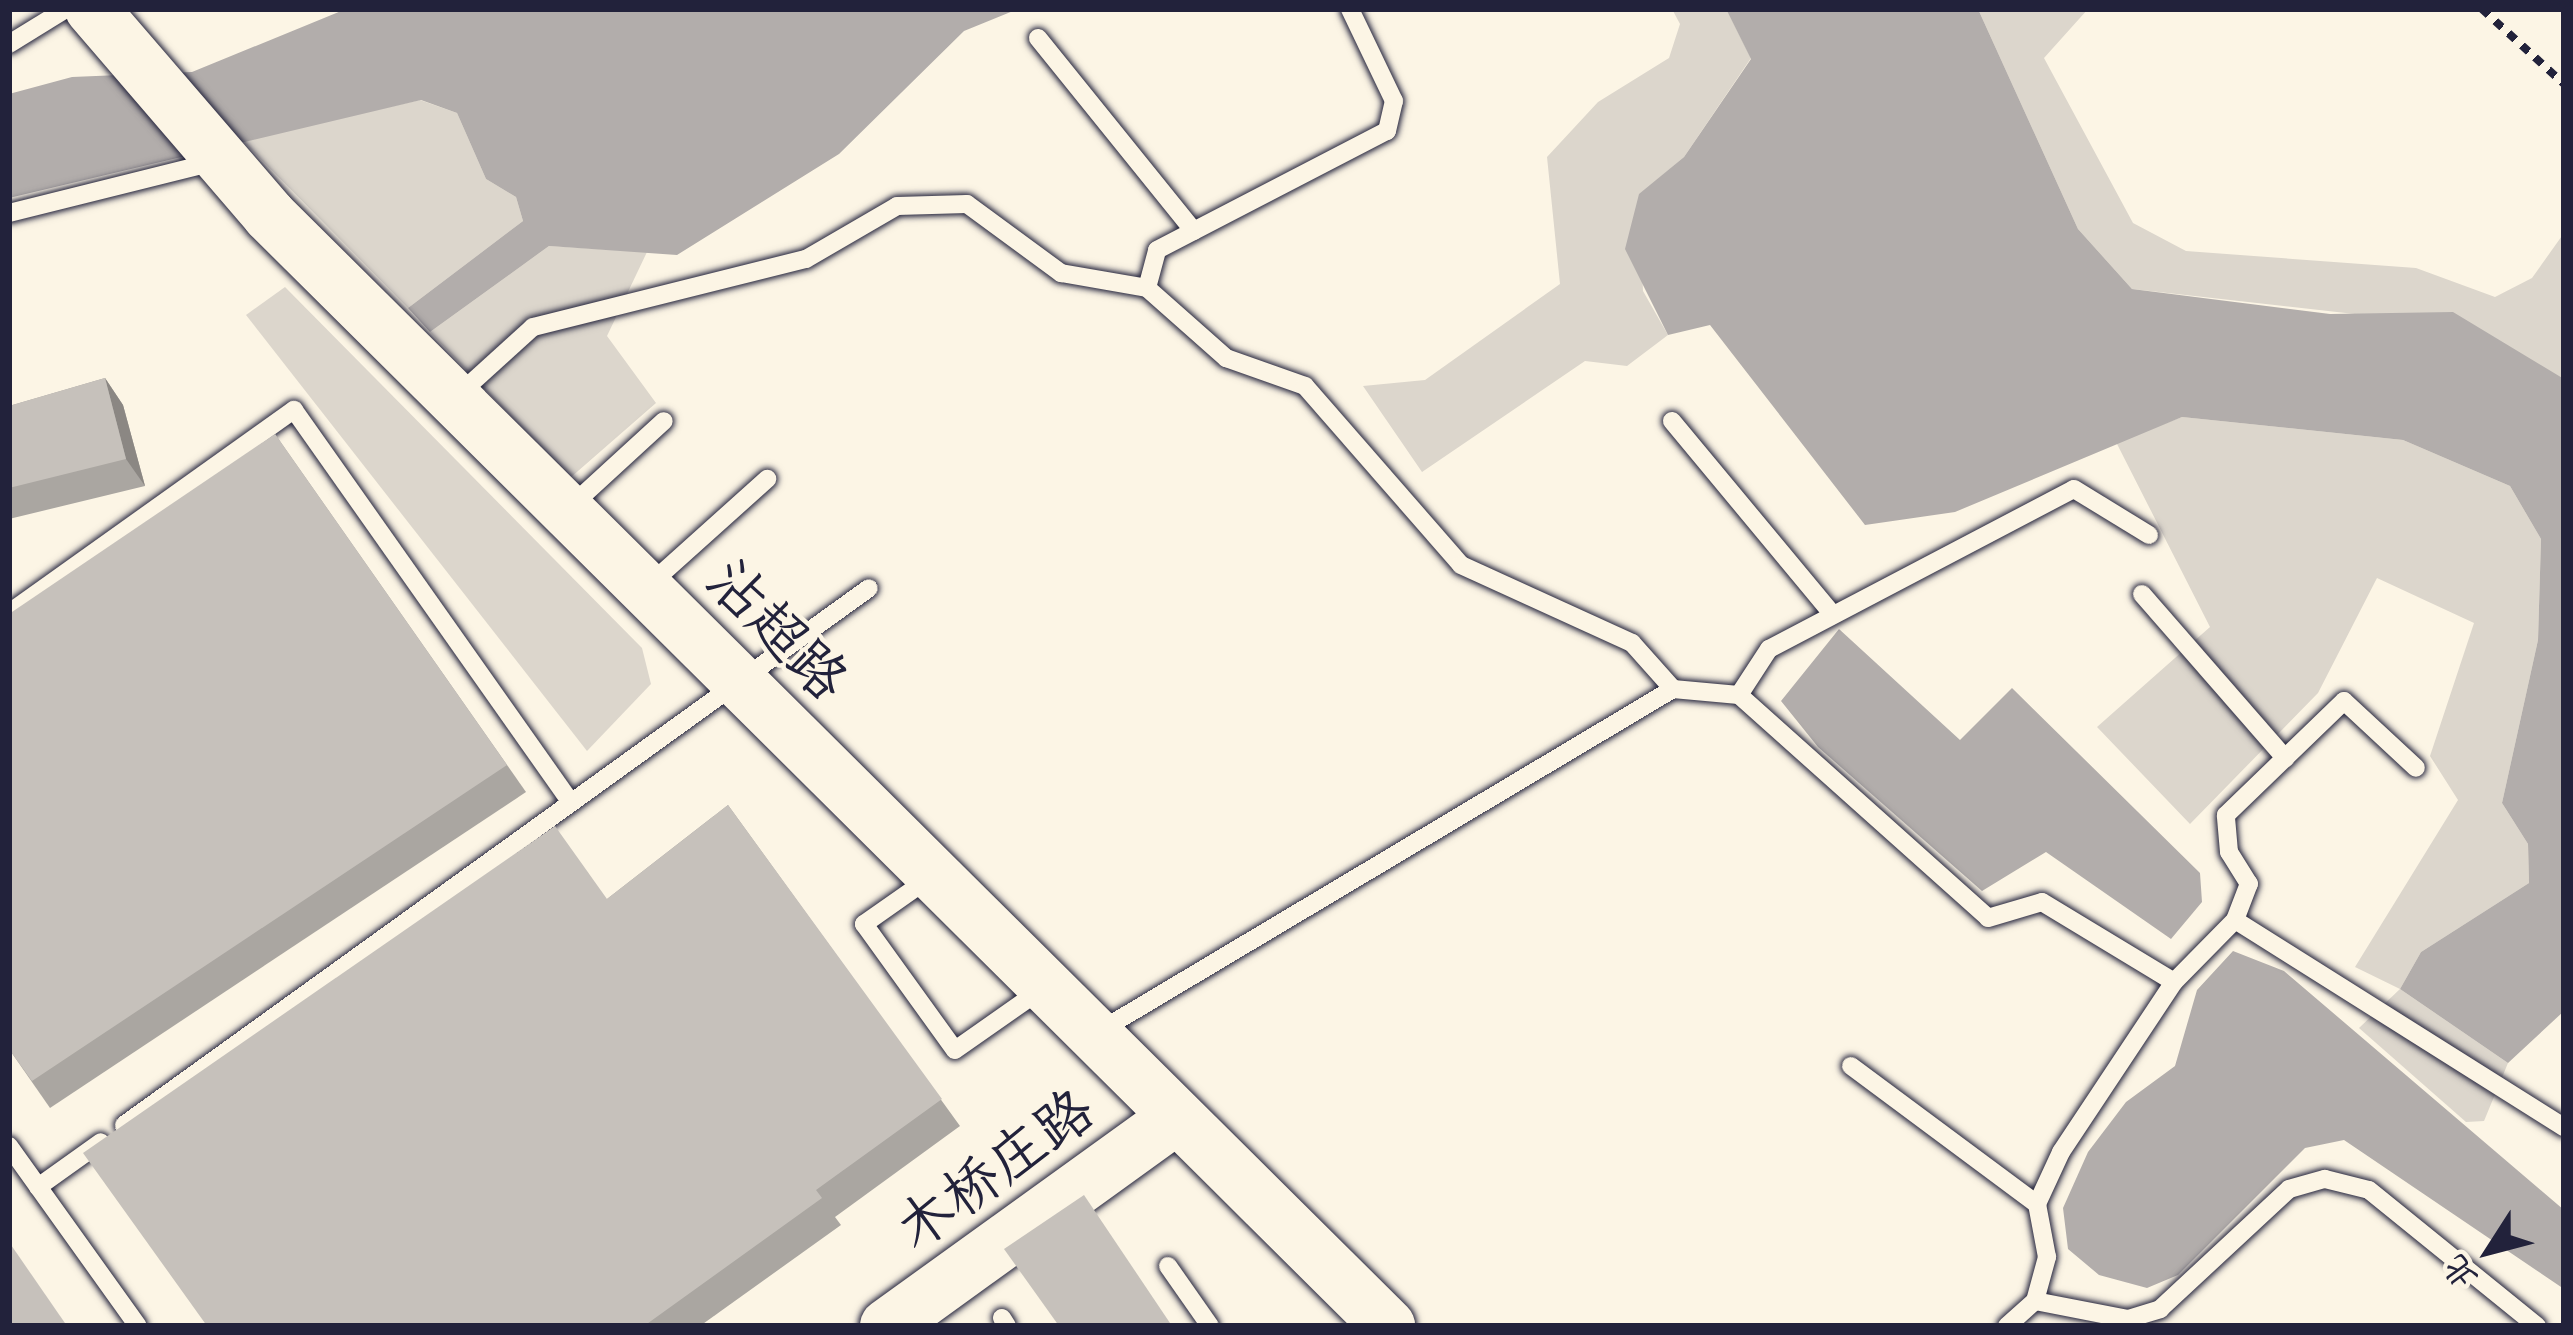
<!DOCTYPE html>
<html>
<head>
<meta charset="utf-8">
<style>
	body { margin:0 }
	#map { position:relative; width:2573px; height:1335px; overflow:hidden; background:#fcf5e5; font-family:Caveat,"LXGW WenKai TC",sans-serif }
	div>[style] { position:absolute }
	.green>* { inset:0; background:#dcd6cc }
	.water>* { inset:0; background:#b2adab }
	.path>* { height:8px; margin-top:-4px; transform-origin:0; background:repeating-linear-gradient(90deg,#22223b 0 9px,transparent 0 18px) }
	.roads { filter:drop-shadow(0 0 3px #22223b) drop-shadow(0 0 3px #22223b) }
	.lane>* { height:18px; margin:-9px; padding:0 9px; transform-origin:9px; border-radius:9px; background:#fcf5e5 }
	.secondary>* { height:54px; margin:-27px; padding:0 27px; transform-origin:27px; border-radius:27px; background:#fcf5e5 }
	.wall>* { inset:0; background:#aaa6a1 }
	.shaded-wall>* { inset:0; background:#8b8783 }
	.building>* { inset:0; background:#c6c1bb }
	span { translate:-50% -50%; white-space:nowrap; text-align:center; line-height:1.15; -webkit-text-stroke:9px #fcf5e5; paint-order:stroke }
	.street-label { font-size:57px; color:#22223b }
	.frame { position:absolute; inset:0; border:12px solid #22223b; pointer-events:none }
	.north { position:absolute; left:2429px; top:1191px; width:120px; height:120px; -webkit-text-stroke:9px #fcf5e5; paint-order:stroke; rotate:234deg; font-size:33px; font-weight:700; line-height:48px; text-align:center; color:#22223b }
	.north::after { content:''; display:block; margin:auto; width:42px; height:54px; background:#22223b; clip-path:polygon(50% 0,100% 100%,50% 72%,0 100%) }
</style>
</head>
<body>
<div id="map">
	<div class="green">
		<div style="clip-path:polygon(1672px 9px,1726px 9px,1751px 58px,1684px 157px,1639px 195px,1643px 291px,1668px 335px,1627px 366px,1585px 361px,1422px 472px,1363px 386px,1425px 380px,1560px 284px,1547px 157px,1598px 102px,1669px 58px,1680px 24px)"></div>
		<div style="clip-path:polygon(1978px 9px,2088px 9px,2044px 58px,2133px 223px,2186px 251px,2416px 268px,2495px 297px,2532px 278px,2564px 233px,2564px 379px,2390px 318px,2132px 289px,2078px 229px)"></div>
		<div style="clip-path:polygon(420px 100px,457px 113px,486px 179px,516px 197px,523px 221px,408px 308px,242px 140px)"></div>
		<div style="clip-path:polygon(549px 246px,647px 252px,607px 336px,656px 403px,570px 478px,430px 332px)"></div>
		<div style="clip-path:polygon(285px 287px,642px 648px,651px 684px,587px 751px,246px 315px)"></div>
		<div style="clip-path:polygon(2182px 417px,2403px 440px,2510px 486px,2541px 539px,2538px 640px,2502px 803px,2528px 844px,2529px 883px,2421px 952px,2400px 989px,2508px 1063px,2484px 1121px,2466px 1122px,2359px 1028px,2400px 989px,2355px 967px,2458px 800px,2430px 756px,2474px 623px,2377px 578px,2318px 693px,2190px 824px,2097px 727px,2210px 627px,2116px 442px)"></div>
	</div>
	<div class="water">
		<div style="clip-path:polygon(346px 9px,1018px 9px,964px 31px,839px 154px,677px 255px,549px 246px,430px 332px,408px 308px,523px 221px,516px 197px,486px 179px,457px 113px,421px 100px,9px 198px,9px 94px,72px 77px,192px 72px)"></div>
		<div style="clip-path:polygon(1726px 9px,1978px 9px,2078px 229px,2132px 289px,2330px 314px,2453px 312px,2564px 379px,2564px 1011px,2508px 1063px,2400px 989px,2421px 952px,2529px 883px,2528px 844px,2502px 803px,2538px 640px,2541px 539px,2510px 486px,2403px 440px,2182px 417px,1955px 512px,1865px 525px,1710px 325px,1668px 335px,1625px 249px,1639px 194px,1684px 157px,1751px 59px)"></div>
		<div style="clip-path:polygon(1839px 629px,1960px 740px,2012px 688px,2200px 873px,2202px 902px,2171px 939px,2046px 852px,1982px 891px,1818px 747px,1781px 701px)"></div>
		<div style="clip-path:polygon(2233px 951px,2284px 971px,2564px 1210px,2564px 1289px,2344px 1140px,2305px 1148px,2178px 1275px,2147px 1288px,2099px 1275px,2068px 1249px,2063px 1208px,2088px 1152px,2126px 1102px,2175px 1066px,2197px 990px)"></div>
	</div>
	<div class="path">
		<div style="left:2482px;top:9px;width:111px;rotate:42.4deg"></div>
	</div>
	<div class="roads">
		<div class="lane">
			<div style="left:1038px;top:38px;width:248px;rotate:51.1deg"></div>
			<div style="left:9px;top:44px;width:67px;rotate:-31.6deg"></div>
			<div style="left:9px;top:213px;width:211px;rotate:-14deg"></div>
			<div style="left:1147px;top:288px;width:39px;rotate:-75deg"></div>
			<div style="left:1157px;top:250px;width:259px;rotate:-27.4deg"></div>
			<div style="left:1387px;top:131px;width:31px;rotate:-77deg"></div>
			<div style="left:1394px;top:101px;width:102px;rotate:-115.6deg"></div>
			<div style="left:458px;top:395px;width:101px;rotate:-42.2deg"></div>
			<div style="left:533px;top:327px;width:281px;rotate:-14deg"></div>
			<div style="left:806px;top:259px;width:105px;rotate:-30.2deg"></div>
			<div style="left:897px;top:206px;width:70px;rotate:-1.6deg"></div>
			<div style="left:967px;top:204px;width:117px;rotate:36.3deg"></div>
			<div style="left:1061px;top:273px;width:87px;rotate:9.9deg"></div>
			<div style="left:1147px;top:288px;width:106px;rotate:41.5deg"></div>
			<div style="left:1226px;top:358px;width:84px;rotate:19.5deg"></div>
			<div style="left:1305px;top:386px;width:237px;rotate:48.9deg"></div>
			<div style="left:1461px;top:565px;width:188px;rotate:24.5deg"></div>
			<div style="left:1632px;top:643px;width:62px;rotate:48.3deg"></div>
			<div style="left:1673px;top:689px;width:66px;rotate:5.2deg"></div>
			<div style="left:1739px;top:695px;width:334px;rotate:41.8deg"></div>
			<div style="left:1988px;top:918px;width:56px;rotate:-16.5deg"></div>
			<div style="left:2042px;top:902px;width:154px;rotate:31.2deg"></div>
			<div style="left:1672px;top:421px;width:251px;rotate:50.3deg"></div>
			<div style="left:570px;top:507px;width:127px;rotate:-42.5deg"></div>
			<div style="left:649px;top:585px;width:159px;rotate:-41.9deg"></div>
			<div style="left:2142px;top:594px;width:218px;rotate:48.9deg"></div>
			<div style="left:9px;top:613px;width:350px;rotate:-35.5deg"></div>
			<div style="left:294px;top:410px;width:479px;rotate:54.8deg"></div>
			<div style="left:1739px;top:695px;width:55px;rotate:-56.9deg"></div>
			<div style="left:1769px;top:649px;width:344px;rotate:-27.7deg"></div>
			<div style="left:2074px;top:489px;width:88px;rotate:31.5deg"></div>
			<div style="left:931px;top:877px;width:82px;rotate:145deg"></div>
			<div style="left:864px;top:924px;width:155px;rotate:54.2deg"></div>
			<div style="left:955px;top:1050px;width:106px;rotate:-35deg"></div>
			<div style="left:2235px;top:920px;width:39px;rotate:-69deg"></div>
			<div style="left:2249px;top:884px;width:38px;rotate:-122deg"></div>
			<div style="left:2229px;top:852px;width:37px;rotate:-95deg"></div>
			<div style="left:2226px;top:815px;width:164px;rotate:-44deg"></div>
			<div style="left:2344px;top:701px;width:98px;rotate:42.9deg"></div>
			<div style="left:1098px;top:1032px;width:670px;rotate:-30.82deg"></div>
			<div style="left:1851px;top:1066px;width:232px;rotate:36.6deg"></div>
			<div style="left:124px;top:1125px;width:918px;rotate:-35.78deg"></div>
			<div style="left:9px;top:1146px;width:221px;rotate:54.4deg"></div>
			<div style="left:38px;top:1187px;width:77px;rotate:-35.5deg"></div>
			<div style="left:1168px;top:1266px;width:73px;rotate:55deg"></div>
			<div style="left:2035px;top:1301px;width:95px;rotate:11deg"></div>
			<div style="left:2128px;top:1319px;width:34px;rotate:-17deg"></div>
			<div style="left:2160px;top:1309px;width:176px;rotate:-42.9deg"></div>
			<div style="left:2289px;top:1189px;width:37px;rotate:-16deg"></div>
			<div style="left:2325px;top:1179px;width:45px;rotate:14deg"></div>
			<div style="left:2369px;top:1190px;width:216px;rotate:39deg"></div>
			<div style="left:1002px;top:1318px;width:9px;rotate:58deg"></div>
			<div style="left:2007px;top:1326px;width:38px;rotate:-42deg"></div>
			<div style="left:2035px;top:1301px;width:46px;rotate:-74.7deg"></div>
			<div style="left:2047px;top:1257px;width:54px;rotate:-100.7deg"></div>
			<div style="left:2037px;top:1204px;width:57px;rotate:-65.2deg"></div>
			<div style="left:2061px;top:1152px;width:204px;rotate:-56.4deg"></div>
			<div style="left:2174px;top:982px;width:87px;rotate:-45.5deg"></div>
			<div style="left:2235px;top:920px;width:389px;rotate:32.2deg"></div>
		</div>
		<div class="secondary">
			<div style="left:92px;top:9px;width:272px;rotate:49.3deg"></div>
			<div style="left:269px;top:215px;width:1577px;rotate:44.79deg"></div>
			<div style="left:887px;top:1326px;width:357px;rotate:-35.8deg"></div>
		</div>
	</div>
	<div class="wall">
		<div style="clip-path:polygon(105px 378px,123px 405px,145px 486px,9px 519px,9px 406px)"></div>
		<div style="clip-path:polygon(275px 434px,526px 792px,50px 1108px,9px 1049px)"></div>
		<div style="clip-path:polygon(728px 805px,960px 1126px,835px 1217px,841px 1225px,700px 1326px,207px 1326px,607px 899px)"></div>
	</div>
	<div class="shaded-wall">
		<div style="clip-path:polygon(105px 378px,123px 405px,145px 486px,126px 459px)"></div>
	</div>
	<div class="building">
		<div style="clip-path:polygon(105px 378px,126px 459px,9px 488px,9px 406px)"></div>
		<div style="clip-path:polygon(275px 434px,507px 765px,32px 1081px,9px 1049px,9px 614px)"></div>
		<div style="clip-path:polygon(728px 805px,942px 1099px,816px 1190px,822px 1198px,644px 1326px,207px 1326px,83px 1153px,555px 826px,607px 899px)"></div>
		<div style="clip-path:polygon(1084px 1195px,1172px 1326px,1059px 1326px,1004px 1249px)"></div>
		<div style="clip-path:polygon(9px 1242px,67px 1326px,9px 1326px)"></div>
	</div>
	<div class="street-label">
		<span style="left:777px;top:630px;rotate:45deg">沾超路</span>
		<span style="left:995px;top:1170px;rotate:-36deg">木桥庄路</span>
	</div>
	<div class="frame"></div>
	<div class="north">北</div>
</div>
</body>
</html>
